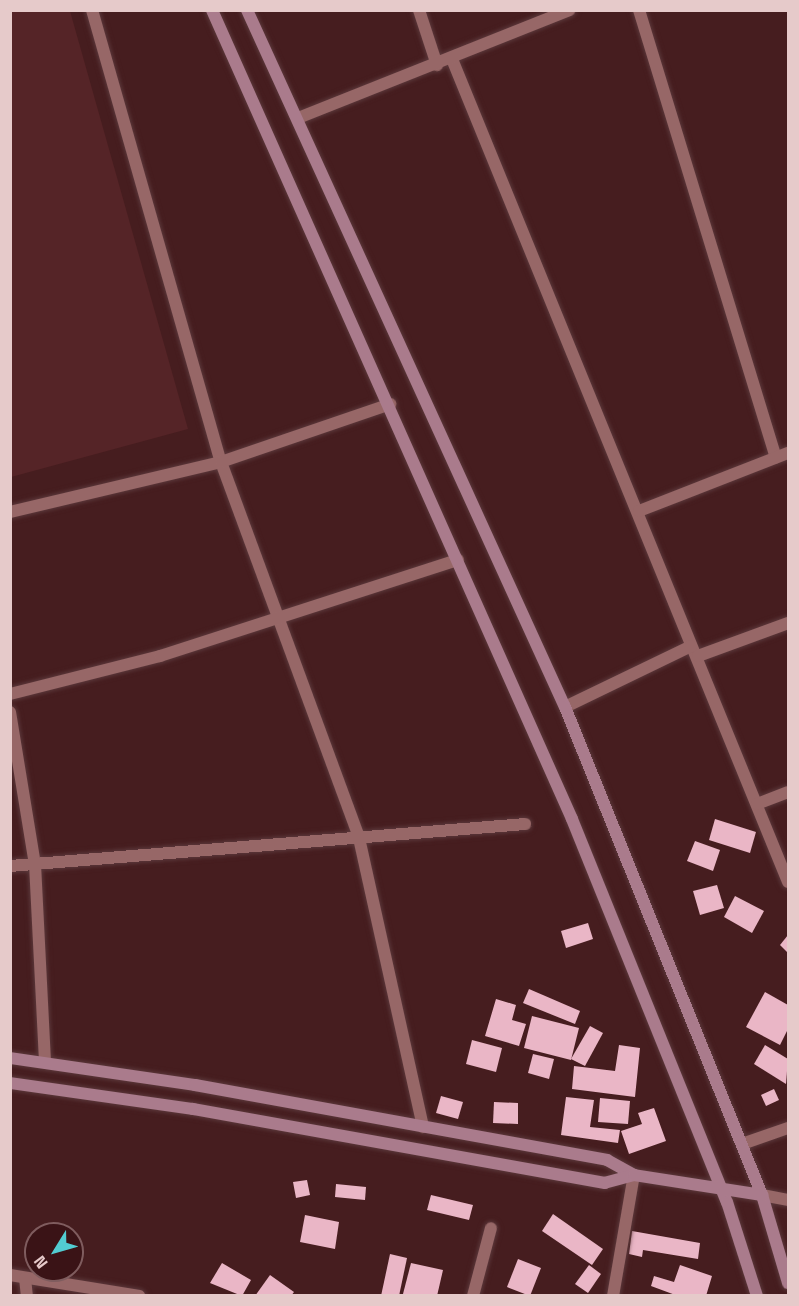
<!DOCTYPE html>
<html>
<head>
<meta charset="utf-8">
<style>
	body { margin:0 }
	#map { position:relative; width:799px; height:1306px; overflow:hidden; background:#461d1f; font-family:"Space Grotesk",sans-serif }
	div>[style] { position:absolute }
	.built>* { inset:0; background:#552427 }
	.building>* { inset:0; background:#eab6c6 }
	.roads { filter:drop-shadow(0 0 2px #5b383b) drop-shadow(0 0 2px #5b383b) }
	.minor>* { height:12px; margin:-6px; padding:0 6px; transform-origin:6px; border-radius:6px; background:#976767 }
	.tertiary>* { height:12px; margin:-6px; padding:0 6px; transform-origin:6px; border-radius:6px; background:#976767 }
	.secondary>* { height:12px; margin:-6px; padding:0 6px; transform-origin:6px; border-radius:6px; background:#aa7b8c }
	span { translate:-50% -50%; white-space:nowrap; text-align:center; line-height:1.15; -webkit-text-stroke:6px #3a1316; paint-order:stroke }
	.frame { position:absolute; inset:0; border:12px solid #e6caca; pointer-events:none }
	.north { position:absolute; left:24px; top:1222px; width:60px; height:60px; box-sizing:border-box; background:#3a1316; border:2px solid #7f5c5e; border-radius:50%; rotate:233deg; font-size:16px; font-weight:700; line-height:24px; text-align:center; color:#e6caca }
	.north::after { content:''; display:block; margin:auto; width:21px; height:27px; background:#52ccd1; clip-path:polygon(50% 0,100% 100%,50% 72%,0 100%) }
</style>
</head>
<body>
<div id="map">
	<div class="built">
		<div style="clip-path:polygon(11px 10px,70px 11px,188px 429px,11px 477px)"></div>
	</div>
	<div class="building">
		<div style="clip-path:polygon(715px 819px,756px 832px,750px 853px,709px 840px)"></div>
		<div style="clip-path:polygon(695px 841px,720px 850px,713px 871px,687px 861px)"></div>
		<div style="clip-path:polygon(717px 885px,724px 908px,700px 915px,693px 891px)"></div>
		<div style="clip-path:polygon(735px 896px,764px 911px,752px 933px,724px 917px)"></div>
		<div style="clip-path:polygon(588px 923px,593px 939px,566px 948px,561px 931px)"></div>
		<div style="clip-path:polygon(788px 935px,788px 953px,780px 945px)"></div>
		<div style="clip-path:polygon(529px 989px,580px 1011px,575px 1024px,523px 1003px)"></div>
		<div style="clip-path:polygon(765px 992px,788px 1005px,788px 1029px,780px 1045px,746px 1027px)"></div>
		<div style="clip-path:polygon(496px 999px,516px 1005px,512px 1020px,526px 1024px,519px 1046px,485px 1036px)"></div>
		<div style="clip-path:polygon(532px 1016px,579px 1028px,571px 1060px,524px 1048px)"></div>
		<div style="clip-path:polygon(590px 1026px,603px 1033px,585px 1066px,571px 1059px)"></div>
		<div style="clip-path:polygon(472px 1040px,502px 1048px,496px 1072px,466px 1064px)"></div>
		<div style="clip-path:polygon(619px 1045px,640px 1048px,635px 1097px,572px 1089px,574px 1066px,615px 1071px)"></div>
		<div style="clip-path:polygon(765px 1045px,788px 1059px,786px 1084px,754px 1064px)"></div>
		<div style="clip-path:polygon(533px 1054px,554px 1059px,549px 1079px,528px 1073px)"></div>
		<div style="clip-path:polygon(774px 1089px,779px 1100px,766px 1106px,761px 1095px)"></div>
		<div style="clip-path:polygon(441px 1096px,463px 1102px,458px 1119px,436px 1113px)"></div>
		<div style="clip-path:polygon(566px 1097px,594px 1100px,590px 1127px,620px 1130px,618px 1143px,561px 1135px)"></div>
		<div style="clip-path:polygon(600px 1098px,630px 1101px,628px 1124px,598px 1122px)"></div>
		<div style="clip-path:polygon(494px 1102px,518px 1103px,518px 1124px,493px 1123px)"></div>
		<div style="clip-path:polygon(654px 1108px,666px 1141px,629px 1154px,621px 1131px,642px 1124px,638px 1113px)"></div>
		<div style="clip-path:polygon(307px 1180px,310px 1195px,296px 1198px,293px 1182px)"></div>
		<div style="clip-path:polygon(336px 1184px,366px 1187px,365px 1200px,335px 1197px)"></div>
		<div style="clip-path:polygon(431px 1195px,473px 1205px,469px 1220px,427px 1210px)"></div>
		<div style="clip-path:polygon(553px 1214px,603px 1249px,592px 1265px,542px 1231px)"></div>
		<div style="clip-path:polygon(305px 1215px,339px 1222px,335px 1249px,300px 1242px)"></div>
		<div style="clip-path:polygon(632px 1231px,700px 1243px,698px 1259px,643px 1250px,642px 1257px,629px 1254px)"></div>
		<div style="clip-path:polygon(390px 1254px,407px 1258px,399px 1296px,381px 1296px)"></div>
		<div style="clip-path:polygon(518px 1259px,541px 1268px,530px 1296px,507px 1287px)"></div>
		<div style="clip-path:polygon(222px 1263px,251px 1280px,242px 1296px,210px 1283px)"></div>
		<div style="clip-path:polygon(411px 1263px,443px 1270px,437px 1296px,403px 1294px)"></div>
		<div style="clip-path:polygon(589px 1265px,601px 1274px,588px 1293px,575px 1284px)"></div>
		<div style="clip-path:polygon(680px 1265px,712px 1276px,706px 1296px,678px 1296px,651px 1286px,654px 1276px,674px 1282px)"></div>
		<div style="clip-path:polygon(270px 1275px,294px 1292px,291px 1296px,255px 1296px)"></div>
	</div>
	<div class="roads">
		<div class="minor">
			<div style="left:92px;top:10px;width:470px;rotate:74.1deg"></div>
			<div style="left:221px;top:462px;width:401px;rotate:69.8deg"></div>
			<div style="left:359px;top:838px;width:296px;rotate:77.5deg"></div>
			<div style="left:419px;top:10px;width:58px;rotate:71.9deg"></div>
			<div style="left:639px;top:10px;width:468px;rotate:73deg"></div>
			<div style="left:452px;top:59px;width:889px;rotate:67.79deg"></div>
			<div style="left:298px;top:118px;width:292px;rotate:-21.7deg"></div>
			<div style="left:639px;top:511px;width:160px;rotate:-21.3deg"></div>
			<div style="left:10px;top:512px;width:217px;rotate:-13.3deg"></div>
			<div style="left:221px;top:462px;width:179px;rotate:-18.9deg"></div>
			<div style="left:698px;top:656px;width:96px;rotate:-20.1deg"></div>
			<div style="left:10px;top:694px;width:155px;rotate:-14.2deg"></div>
			<div style="left:160px;top:656px;width:313px;rotate:-17.9deg"></div>
			<div style="left:565px;top:707px;width:140px;rotate:-25.8deg"></div>
			<div style="left:10px;top:712px;width:154px;rotate:80.7deg"></div>
			<div style="left:35px;top:864px;width:197px;rotate:87.1deg"></div>
			<div style="left:757px;top:804px;width:33px;rotate:-21deg"></div>
			<div style="left:10px;top:866px;width:517px;rotate:-4.66deg"></div>
			<div style="left:742px;top:1144px;width:49px;rotate:-19.2deg"></div>
			<div style="left:10px;top:1275px;width:131px;rotate:9.2deg"></div>
			<div style="left:25px;top:1278px;width:18px;rotate:84deg"></div>
			<div style="left:473px;top:1296px;width:70px;rotate:-75.2deg"></div>
			<div style="left:613px;top:1296px;width:123px;rotate:-80.2deg"></div>
		</div>
		<div class="tertiary">
			<div style="left:762px;top:1195px;width:26px;rotate:11deg"></div>
		</div>
		<div class="secondary">
			<div style="left:212px;top:10px;width:885px;rotate:66.01deg"></div>
			<div style="left:572px;top:819px;width:413px;rotate:68deg"></div>
			<div style="left:727px;top:1202px;width:99px;rotate:72.3deg"></div>
			<div style="left:247px;top:10px;width:766px;rotate:65.48deg"></div>
			<div style="left:565px;top:707px;width:526px;rotate:68.02deg"></div>
			<div style="left:762px;top:1195px;width:92px;rotate:73.5deg"></div>
			<div style="left:10px;top:1058px;width:187px;rotate:8.3deg"></div>
			<div style="left:195px;top:1085px;width:419px;rotate:10.3deg"></div>
			<div style="left:607px;top:1160px;width:31px;rotate:29deg"></div>
			<div style="left:634px;top:1175px;width:30px;rotate:165deg"></div>
			<div style="left:605px;top:1183px;width:419px;rotate:-169.8deg"></div>
			<div style="left:193px;top:1109px;width:185px;rotate:-171.9deg"></div>
			<div style="left:634px;top:1175px;width:130px;rotate:8.9deg"></div>
		</div>
	</div>
	<div class="frame"></div>
	<div class="north">N</div>
</div>
</body>
</html>
